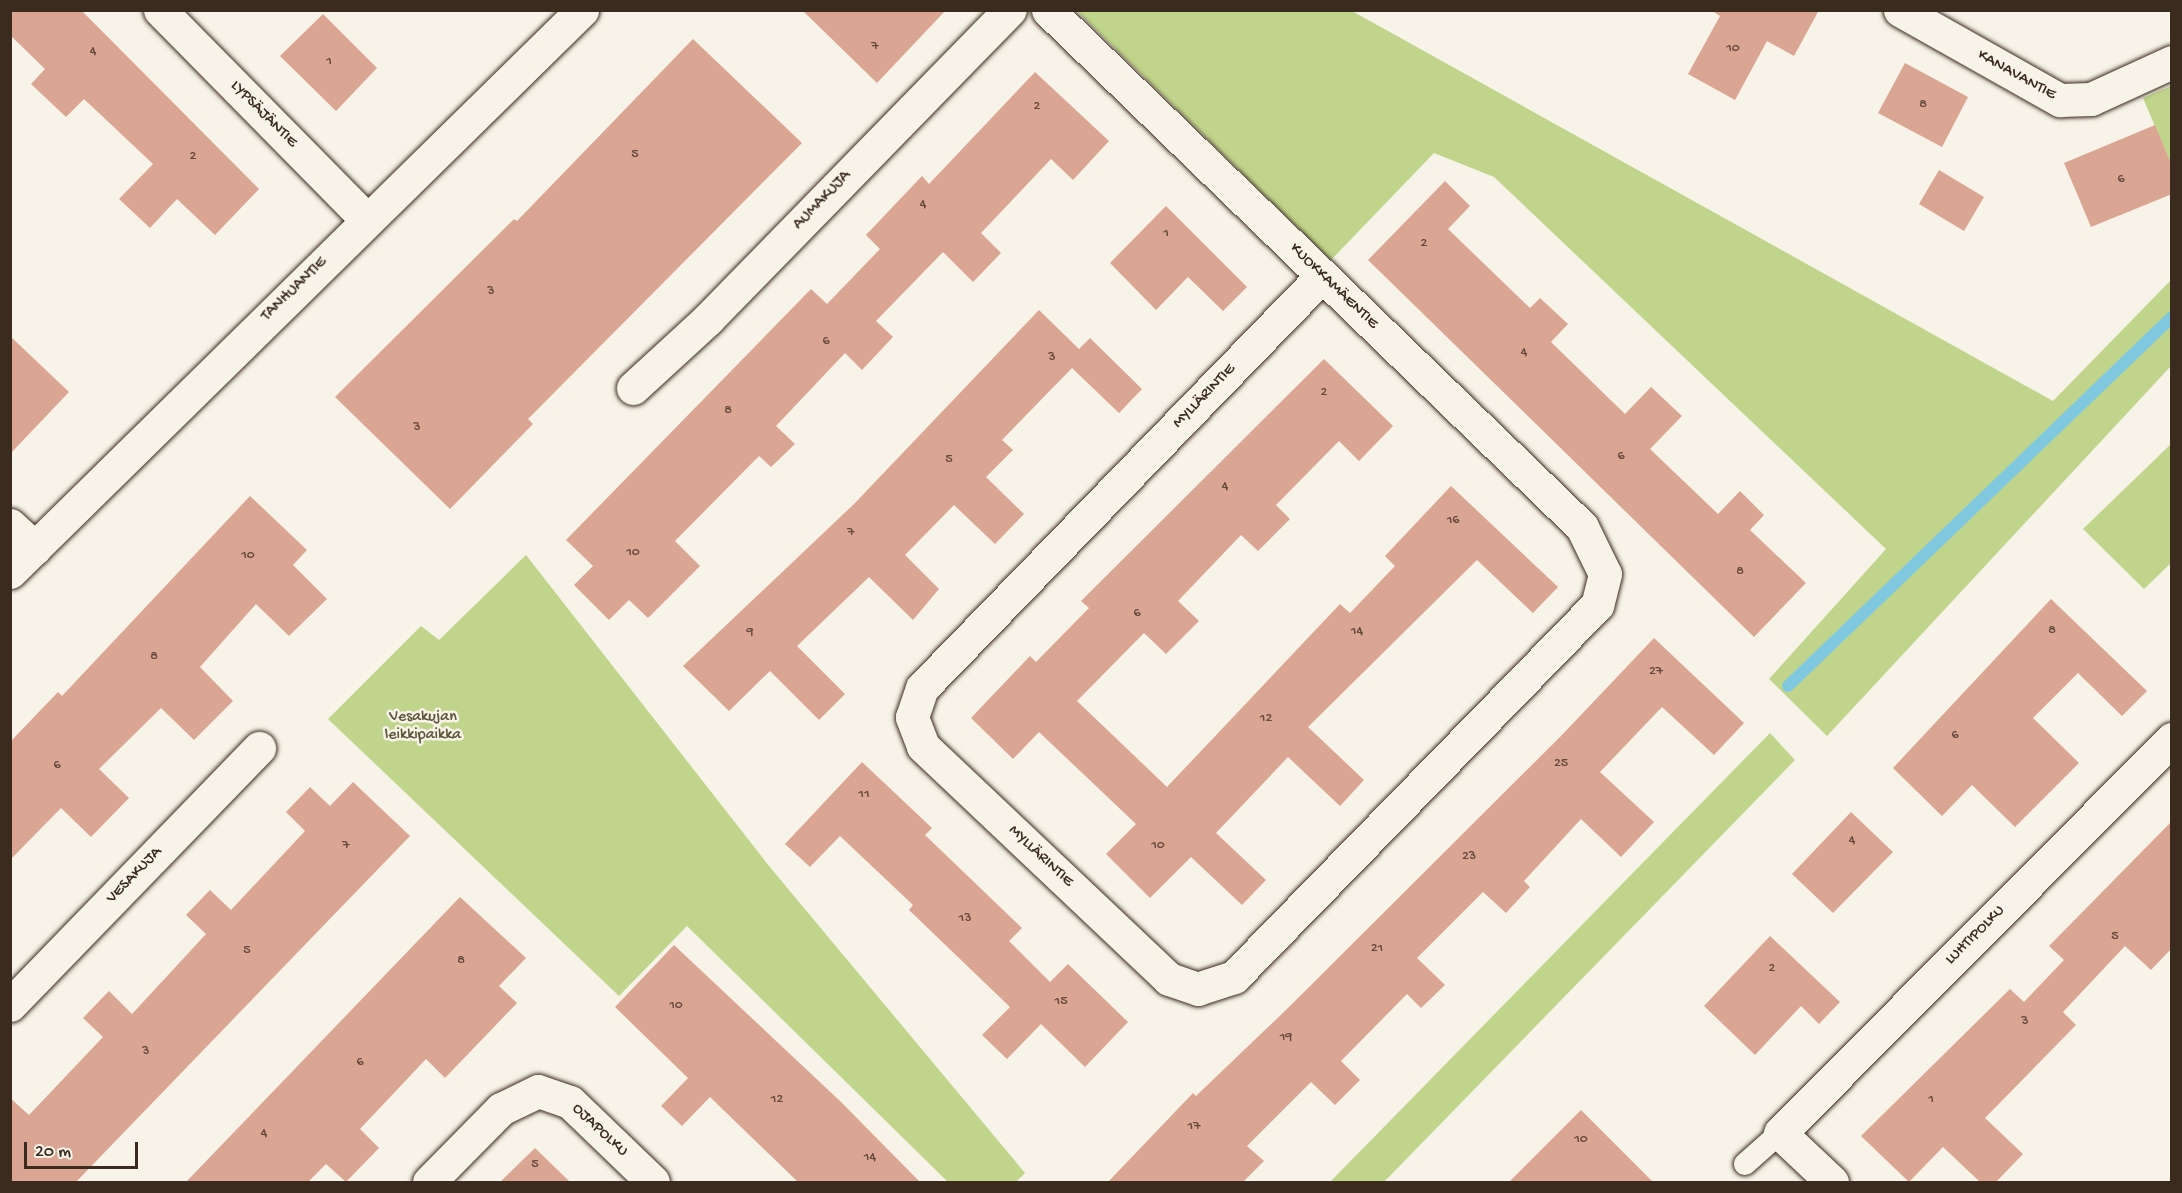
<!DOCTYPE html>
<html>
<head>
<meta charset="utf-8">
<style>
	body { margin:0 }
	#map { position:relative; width:2182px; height:1193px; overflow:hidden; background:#f7f3e8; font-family:"Gochi Hand",sans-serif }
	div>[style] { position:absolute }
	.green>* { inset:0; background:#c0d58b }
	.stream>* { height:12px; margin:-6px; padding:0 6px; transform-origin:6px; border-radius:6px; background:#7fc8df }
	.building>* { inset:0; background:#dba593 }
	.roads { filter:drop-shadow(0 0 2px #3b2a1e) drop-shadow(0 0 2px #3b2a1e) }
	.service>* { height:22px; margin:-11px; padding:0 11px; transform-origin:11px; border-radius:11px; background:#f7f3e8 }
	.minor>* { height:33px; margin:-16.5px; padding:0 16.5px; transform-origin:16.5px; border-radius:16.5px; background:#f7f3e8 }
	.tertiary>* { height:33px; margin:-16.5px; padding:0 16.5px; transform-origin:16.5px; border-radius:16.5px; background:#f7f3e8 }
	span { translate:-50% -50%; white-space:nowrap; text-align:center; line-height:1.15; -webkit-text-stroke:5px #f7f3e8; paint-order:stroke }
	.number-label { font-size:14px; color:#63493b }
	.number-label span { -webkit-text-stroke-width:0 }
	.street-label { font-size:16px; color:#3b2a1e }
	.park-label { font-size:16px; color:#5c5539 }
	.frame { position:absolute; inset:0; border:12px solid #3b2a1e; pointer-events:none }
	.scale { position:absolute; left:24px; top:1142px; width:114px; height:27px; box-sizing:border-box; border:3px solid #3b2a1e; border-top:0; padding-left:8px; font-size:18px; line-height:21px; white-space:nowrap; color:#3b2a1e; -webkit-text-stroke:4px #f7f3e8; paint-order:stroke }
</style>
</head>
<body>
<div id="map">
	<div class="green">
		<div style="clip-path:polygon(1077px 11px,1352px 11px,2053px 401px,2171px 280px,2171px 366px,1827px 736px,1769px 679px,1886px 549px,1494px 177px,1434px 153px,1331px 260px)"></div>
		<div style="clip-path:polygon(2171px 86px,2171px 164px,2143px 98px)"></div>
		<div style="clip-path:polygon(2171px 444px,2171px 563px,2144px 589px,2083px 529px)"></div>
		<div style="clip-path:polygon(526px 555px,769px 866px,1025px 1173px,1016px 1182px,948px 1182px,687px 926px,619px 996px,328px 719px,421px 626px,439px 640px)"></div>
		<div style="clip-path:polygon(1770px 733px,1795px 760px,1384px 1182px,1330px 1182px)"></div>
	</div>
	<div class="stream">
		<div style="left:1788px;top:686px;width:533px;rotate:-43.86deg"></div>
	</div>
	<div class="building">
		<div style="clip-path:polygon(10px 10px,81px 10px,259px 189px,215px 235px,177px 199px,150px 228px,119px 199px,153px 164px,84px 99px,66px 117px,31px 84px,45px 69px,10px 35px)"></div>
		<div style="clip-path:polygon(802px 10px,946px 10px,877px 83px)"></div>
		<div style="clip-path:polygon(1711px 10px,1819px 10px,1794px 56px,1767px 41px,1735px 100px,1688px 74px,1720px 16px)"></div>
		<div style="clip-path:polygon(323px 14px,377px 68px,336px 111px,280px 56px)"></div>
		<div style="clip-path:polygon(693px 39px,802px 143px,528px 419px,533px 424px,450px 509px,335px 397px,514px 219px,517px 221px)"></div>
		<div style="clip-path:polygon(1905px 63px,1968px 97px,1942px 147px,1878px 113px)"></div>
		<div style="clip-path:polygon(1035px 72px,1109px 141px,1073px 180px,1051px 159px,981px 233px,1001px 253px,973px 282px,943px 252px,876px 321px,893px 337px,862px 370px,845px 353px,776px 426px,795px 444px,771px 467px,759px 456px,675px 541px,700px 566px,648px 618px,629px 600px,609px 620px,574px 585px,593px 566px,566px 540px,811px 289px,827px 304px,880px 249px,866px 235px,922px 176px,929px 184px)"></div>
		<div style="clip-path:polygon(2155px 125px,2172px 166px,2172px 194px,2091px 227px,2064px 163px)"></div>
		<div style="clip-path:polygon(1939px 170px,1984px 197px,1964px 231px,1919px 204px)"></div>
		<div style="clip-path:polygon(1445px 181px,1470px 206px,1448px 229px,1530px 308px,1540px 298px,1568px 324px,1551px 342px,1625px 414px,1651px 387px,1682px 416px,1650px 449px,1718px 514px,1740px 491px,1764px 515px,1750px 530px,1806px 583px,1754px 637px,1368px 260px)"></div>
		<div style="clip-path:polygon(1166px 206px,1247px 287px,1223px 311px,1188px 277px,1156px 310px,1110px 263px)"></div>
		<div style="clip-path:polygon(1039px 310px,1079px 349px,1090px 338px,1142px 389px,1119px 413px,1072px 368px,1002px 440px,1013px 450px,986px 477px,1024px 514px,995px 544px,954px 505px,905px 555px,939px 589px,913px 620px,869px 577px,797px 646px,845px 694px,819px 720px,770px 671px,729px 711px,683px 666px,854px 504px)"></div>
		<div style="clip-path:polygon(10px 336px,69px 392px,10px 454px)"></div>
		<div style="clip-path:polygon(1324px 359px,1393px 426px,1359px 461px,1339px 441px,1276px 505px,1290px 519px,1258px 551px,1241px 535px,1178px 601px,1199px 621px,1166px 654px,1144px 633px,1077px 701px,1167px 787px,1340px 604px,1350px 613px,1395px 566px,1385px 556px,1451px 486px,1558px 587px,1533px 613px,1477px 560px,1308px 727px,1364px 780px,1340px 806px,1288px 757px,1216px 833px,1266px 880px,1242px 905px,1191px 857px,1150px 898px,1106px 854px,1136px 824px,1039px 732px,1013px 759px,971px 718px,1030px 656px,1036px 662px,1089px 608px,1081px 601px)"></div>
		<div style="clip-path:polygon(250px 496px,307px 550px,293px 565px,327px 599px,289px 636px,256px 604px,200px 667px,233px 701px,194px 740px,161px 708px,99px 769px,129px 798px,91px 837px,61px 808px,10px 860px,10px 742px,58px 692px,62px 696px)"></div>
		<div style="clip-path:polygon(2051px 599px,2147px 691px,2122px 716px,2078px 673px,2033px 718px,2079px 763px,2015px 827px,1972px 785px,1942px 816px,1893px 768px)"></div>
		<div style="clip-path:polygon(1654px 638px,1744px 723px,1714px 755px,1662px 707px,1600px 772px,1654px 822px,1621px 857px,1581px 819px,1524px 881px,1530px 887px,1506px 913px,1483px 892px,1417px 958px,1445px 985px,1421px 1008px,1407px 994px,1341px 1061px,1360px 1080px,1335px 1105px,1311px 1082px,1247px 1146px,1264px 1161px,1243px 1182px,1108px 1182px,1193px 1093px,1196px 1096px,1288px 1008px,1561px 736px)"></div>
		<div style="clip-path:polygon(862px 762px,932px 828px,925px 835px,1022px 928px,1009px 941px,1050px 982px,1068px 964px,1128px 1022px,1085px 1067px,1041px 1024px,1007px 1059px,982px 1035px,1010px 1007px,909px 910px,913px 905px,840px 836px,810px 867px,785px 844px)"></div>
		<div style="clip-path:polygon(353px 782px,410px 836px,76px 1182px,10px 1182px,10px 1098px,29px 1115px,103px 1037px,83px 1018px,109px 991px,132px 1014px,206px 934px,186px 915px,210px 890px,231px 910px,305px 831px,286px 812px,310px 787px,330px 806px)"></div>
		<div style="clip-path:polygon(1851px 812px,1893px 852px,1833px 913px,1792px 874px)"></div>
		<div style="clip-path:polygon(2172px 821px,2172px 948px,2151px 970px,2125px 946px,2063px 1012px,2076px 1025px,1985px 1118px,2023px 1154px,1996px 1182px,1980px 1182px,1943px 1147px,1909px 1182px,1861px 1136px,2010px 989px,2024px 1002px,2064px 960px,2049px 946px)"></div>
		<div style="clip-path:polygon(460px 897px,526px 958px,499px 986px,517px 1003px,445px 1078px,426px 1059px,360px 1129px,379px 1148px,346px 1182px,326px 1164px,308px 1182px,186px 1182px)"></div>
		<div style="clip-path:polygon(1770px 936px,1840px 1002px,1819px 1024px,1801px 1006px,1755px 1055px,1704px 1006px)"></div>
		<div style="clip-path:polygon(674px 945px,840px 1101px,920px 1182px,798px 1182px,710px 1097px,682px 1126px,661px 1106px,688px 1078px,615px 1007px)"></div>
		<div style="clip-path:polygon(1581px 1110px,1653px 1182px,1509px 1182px)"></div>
		<div style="clip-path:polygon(535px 1148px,570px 1182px,500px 1182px)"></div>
	</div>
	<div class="roads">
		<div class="service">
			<div style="left:1745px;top:1164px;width:47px;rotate:-41.5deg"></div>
		</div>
		<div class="minor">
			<div style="left:160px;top:10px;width:295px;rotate:45.4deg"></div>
			<div style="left:1048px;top:10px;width:743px;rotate:44.07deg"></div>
			<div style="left:1582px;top:527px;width:52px;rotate:63.9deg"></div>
			<div style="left:1605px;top:574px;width:32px;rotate:104deg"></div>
			<div style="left:1597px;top:605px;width:520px;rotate:134.3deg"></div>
			<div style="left:1234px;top:977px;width:38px;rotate:162deg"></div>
			<div style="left:1198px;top:989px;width:31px;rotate:-161deg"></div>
			<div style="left:1169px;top:979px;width:339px;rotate:-136.6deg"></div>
			<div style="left:923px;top:746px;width:31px;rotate:-111deg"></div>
			<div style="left:912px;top:717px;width:31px;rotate:-71deg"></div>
			<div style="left:922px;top:688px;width:574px;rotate:-45.85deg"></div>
			<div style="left:1900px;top:10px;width:184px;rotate:29.4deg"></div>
			<div style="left:2060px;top:100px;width:31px;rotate:-2deg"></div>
			<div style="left:2091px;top:99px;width:89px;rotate:-24.6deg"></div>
			<div style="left:633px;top:388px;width:102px;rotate:-42.6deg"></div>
			<div style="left:708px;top:319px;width:432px;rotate:-45.7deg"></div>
			<div style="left:10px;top:525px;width:34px;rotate:43deg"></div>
			<div style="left:10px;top:1005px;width:358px;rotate:-45.9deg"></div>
			<div style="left:429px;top:1182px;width:103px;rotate:-45.4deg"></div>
			<div style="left:501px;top:1109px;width:41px;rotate:-25.9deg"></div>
			<div style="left:538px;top:1091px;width:34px;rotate:19deg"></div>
			<div style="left:570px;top:1102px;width:115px;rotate:43.9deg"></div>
			<div style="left:1832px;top:1182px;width:71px;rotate:-136.7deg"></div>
			<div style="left:1780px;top:1133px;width:556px;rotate:-45.15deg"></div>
		</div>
		<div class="tertiary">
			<div style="left:10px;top:572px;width:802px;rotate:-44.49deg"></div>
		</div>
	</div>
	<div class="number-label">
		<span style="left:875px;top:47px">7</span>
		<span style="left:1733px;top:49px">10</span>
		<span style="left:93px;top:52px">4</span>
		<span style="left:329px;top:62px">1</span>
		<span style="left:1923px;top:105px">8</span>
		<span style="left:1037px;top:107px">2</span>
		<span style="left:635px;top:155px">5</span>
		<span style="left:193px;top:157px">2</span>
		<span style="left:2121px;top:180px">6</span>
		<span style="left:923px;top:205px">4</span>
		<span style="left:1166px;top:234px">1</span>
		<span style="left:1424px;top:244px">2</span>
		<span style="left:491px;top:292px">3</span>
		<span style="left:826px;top:342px">6</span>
		<span style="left:1524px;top:353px">4</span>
		<span style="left:1052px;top:358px">3</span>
		<span style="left:1324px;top:393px">2</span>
		<span style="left:728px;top:411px">8</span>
		<span style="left:417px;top:428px">3</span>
		<span style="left:1621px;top:457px">6</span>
		<span style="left:949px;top:460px">5</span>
		<span style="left:1225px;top:487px">4</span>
		<span style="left:1453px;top:521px">16</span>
		<span style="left:851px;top:533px">7</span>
		<span style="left:633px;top:553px">10</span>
		<span style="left:248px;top:556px">10</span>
		<span style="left:1740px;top:572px">8</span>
		<span style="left:1137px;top:614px">6</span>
		<span style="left:2052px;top:631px">8</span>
		<span style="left:1357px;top:632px">14</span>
		<span style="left:750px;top:633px">9</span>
		<span style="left:154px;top:657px">8</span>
		<span style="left:1656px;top:672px">27</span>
		<span style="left:1266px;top:719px">12</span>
		<span style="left:1955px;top:736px">6</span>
		<span style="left:1561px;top:764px">25</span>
		<span style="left:57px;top:766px">6</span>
		<span style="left:864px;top:795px">11</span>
		<span style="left:1852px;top:841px">4</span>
		<span style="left:346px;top:846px">7</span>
		<span style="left:1158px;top:846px">10</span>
		<span style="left:1469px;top:857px">23</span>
		<span style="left:965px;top:919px">13</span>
		<span style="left:2115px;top:937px">5</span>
		<span style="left:1377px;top:949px">21</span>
		<span style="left:247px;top:951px">5</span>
		<span style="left:461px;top:961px">8</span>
		<span style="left:1772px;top:969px">2</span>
		<span style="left:1061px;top:1002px">15</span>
		<span style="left:676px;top:1006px">10</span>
		<span style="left:2025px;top:1022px">3</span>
		<span style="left:1286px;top:1038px">19</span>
		<span style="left:146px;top:1052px">3</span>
		<span style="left:360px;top:1063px">6</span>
		<span style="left:777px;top:1100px">12</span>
		<span style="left:1931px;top:1100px">1</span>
		<span style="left:1194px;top:1127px">17</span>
		<span style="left:264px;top:1134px">4</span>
		<span style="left:1581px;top:1140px">10</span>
		<span style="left:870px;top:1158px">14</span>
		<span style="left:535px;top:1165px">5</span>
	</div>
	<div class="street-label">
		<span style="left:2016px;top:76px;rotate:29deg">KANAVANTIE</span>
		<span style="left:263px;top:115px;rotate:45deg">LYPSÄJÄNTIE</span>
		<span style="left:823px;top:201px;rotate:-46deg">AUMAKUJA</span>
		<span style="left:1333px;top:287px;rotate:44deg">KUOKKAMÄENTIE</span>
		<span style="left:295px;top:290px;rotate:-44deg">TANHUANTIE</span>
		<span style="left:1205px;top:397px;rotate:-46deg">MYLLÄRINTIE</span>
		<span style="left:1040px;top:857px;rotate:43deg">MYLLÄRINTIE</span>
		<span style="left:135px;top:876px;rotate:-46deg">VESAKUJA</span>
		<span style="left:1976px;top:936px;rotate:-45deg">LUHTIPOLKU</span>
		<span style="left:599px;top:1131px;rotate:43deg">OJAPOLKU</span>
	</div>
	<div class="park-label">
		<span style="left:423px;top:727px">Vesakujan<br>leikkipaikka</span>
	</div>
	<div class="frame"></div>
	<div class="scale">20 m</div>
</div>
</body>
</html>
